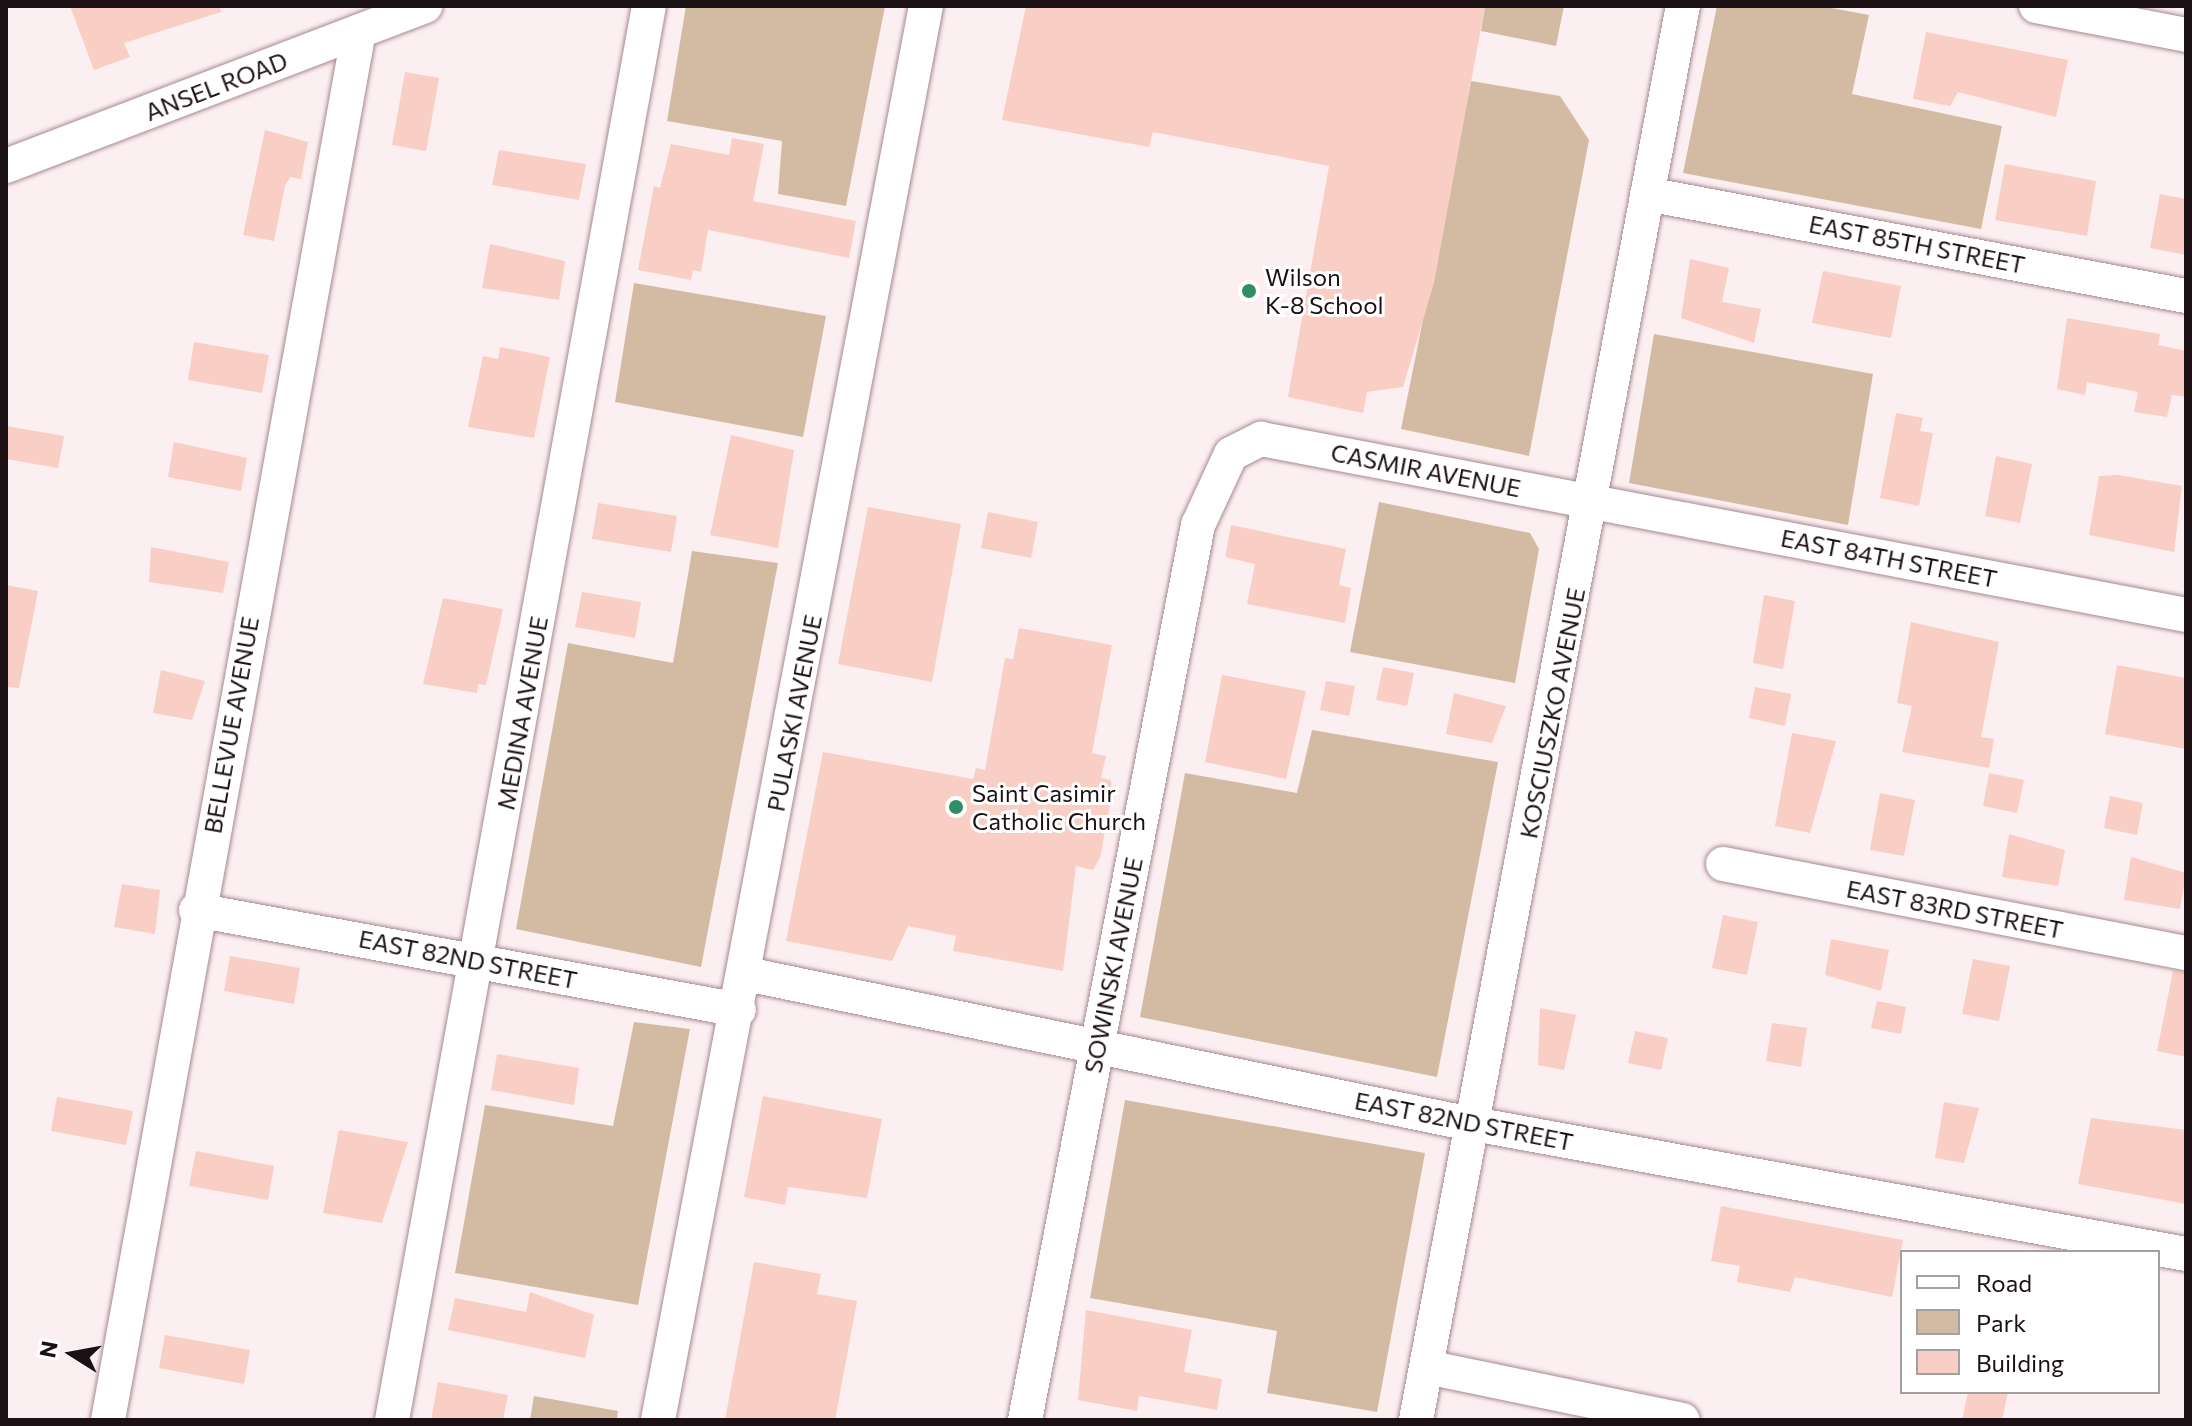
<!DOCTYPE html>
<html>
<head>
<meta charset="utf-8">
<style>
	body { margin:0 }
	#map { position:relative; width:2192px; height:1426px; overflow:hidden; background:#fceff2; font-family:Commissioner,sans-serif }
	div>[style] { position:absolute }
	.green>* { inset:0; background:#d3bba3 }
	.building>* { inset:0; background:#f9cec4 }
	.roads { filter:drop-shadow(0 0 2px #a78990) drop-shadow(0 0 2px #a78990) }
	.street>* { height:34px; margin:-17px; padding:0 17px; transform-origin:17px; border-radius:17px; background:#fff }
	.dots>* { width:22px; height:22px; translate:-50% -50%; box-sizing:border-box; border:4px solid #fff; border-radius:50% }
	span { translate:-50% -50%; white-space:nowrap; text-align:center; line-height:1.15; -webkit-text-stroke:6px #fff; paint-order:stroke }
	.street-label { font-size:24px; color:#1b1013 }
	.poi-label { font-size:24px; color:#1b1013 }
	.left { translate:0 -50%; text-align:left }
	.frame { position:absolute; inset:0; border:8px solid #1b1013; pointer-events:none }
	.legend { position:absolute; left:1900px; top:1250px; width:260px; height:144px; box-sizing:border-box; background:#fff; border:2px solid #a49fa1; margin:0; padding:10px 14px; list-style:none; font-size:24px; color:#1b1013 }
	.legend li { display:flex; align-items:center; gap:16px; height:40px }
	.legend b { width:40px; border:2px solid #a49fa1 }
	.north { position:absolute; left:32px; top:1314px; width:80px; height:80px; -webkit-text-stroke:6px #fff; paint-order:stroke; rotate:281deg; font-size:22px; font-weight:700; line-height:32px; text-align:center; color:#1b1013 }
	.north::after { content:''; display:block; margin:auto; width:28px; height:36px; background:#1b1013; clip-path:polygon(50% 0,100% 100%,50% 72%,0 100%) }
</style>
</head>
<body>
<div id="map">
	<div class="green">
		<div style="clip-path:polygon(686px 6px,885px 6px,846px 206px,778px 194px,782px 141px,667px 121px)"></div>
		<div style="clip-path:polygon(1485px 6px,1564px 6px,1556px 46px,1481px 31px)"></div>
		<div style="clip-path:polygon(1717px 6px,1821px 6px,1869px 15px,1852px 94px,2002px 126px,1981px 229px,1683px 173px)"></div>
		<div style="clip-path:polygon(1471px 81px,1560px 96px,1589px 140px,1529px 456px,1401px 429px)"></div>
		<div style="clip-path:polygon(634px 283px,826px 316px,803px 437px,615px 402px)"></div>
		<div style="clip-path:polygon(1654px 334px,1873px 374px,1848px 525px,1629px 483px)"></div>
		<div style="clip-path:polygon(1379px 502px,1530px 533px,1539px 549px,1515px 683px,1350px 652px)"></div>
		<div style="clip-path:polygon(692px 551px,778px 563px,701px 967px,516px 929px,568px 643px,673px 663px)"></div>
		<div style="clip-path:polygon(1312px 730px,1498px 762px,1437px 1077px,1140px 1017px,1185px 773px,1297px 793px)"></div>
		<div style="clip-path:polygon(634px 1022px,690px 1029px,638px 1305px,455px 1273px,485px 1105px,613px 1126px)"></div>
		<div style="clip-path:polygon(1125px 1100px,1425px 1153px,1377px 1412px,1267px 1393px,1277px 1331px,1090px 1298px)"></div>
		<div style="clip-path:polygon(534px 1396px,618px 1411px,617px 1420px,530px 1420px)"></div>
	</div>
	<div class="building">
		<div style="clip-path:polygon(70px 6px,220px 6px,221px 12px,124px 43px,130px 57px,94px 70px)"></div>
		<div style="clip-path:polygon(1026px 6px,1485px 6px,1434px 283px,1403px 387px,1367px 392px,1363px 413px,1288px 397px,1329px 166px,1153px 132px,1149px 147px,1002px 120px)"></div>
		<div style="clip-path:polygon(1926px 32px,2068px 60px,2056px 117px,1958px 92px,1950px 106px,1913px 99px)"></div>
		<div style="clip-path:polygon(405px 72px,439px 78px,426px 151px,392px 145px)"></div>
		<div style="clip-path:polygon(265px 130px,308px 142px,301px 179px,290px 177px,285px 186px,274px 241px,243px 235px)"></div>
		<div style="clip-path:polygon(732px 138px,764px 144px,753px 201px,856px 221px,849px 258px,708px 230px,701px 272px,693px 270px,691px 280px,638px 270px,654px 186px,660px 188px,671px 144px,729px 155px)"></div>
		<div style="clip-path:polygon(499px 150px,586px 164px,579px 200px,492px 185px)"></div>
		<div style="clip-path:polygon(2005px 164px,2096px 181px,2087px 236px,1995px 220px)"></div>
		<div style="clip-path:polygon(2160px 194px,2186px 199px,2186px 255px,2150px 248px)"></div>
		<div style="clip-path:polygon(490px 244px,565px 261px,559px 300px,482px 288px)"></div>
		<div style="clip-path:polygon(1690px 259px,1729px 268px,1722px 302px,1761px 309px,1754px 343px,1681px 318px)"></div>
		<div style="clip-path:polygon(1823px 271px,1901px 286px,1891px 338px,1812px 323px)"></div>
		<div style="clip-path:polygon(2067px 318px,2160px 334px,2158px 345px,2186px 351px,2186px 397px,2172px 395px,2167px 417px,2134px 412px,2138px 392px,2087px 382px,2085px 395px,2057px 389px)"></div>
		<div style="clip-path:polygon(194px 342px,269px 355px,262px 393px,188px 380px)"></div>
		<div style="clip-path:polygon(500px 347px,550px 357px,534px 438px,468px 427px,483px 356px,498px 359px)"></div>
		<div style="clip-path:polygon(1896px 413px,1923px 418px,1920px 431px,1933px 433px,1919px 506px,1880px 498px)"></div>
		<div style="clip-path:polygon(6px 426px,64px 436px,58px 468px,6px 459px)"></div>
		<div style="clip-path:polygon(731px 435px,794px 450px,778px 548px,710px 535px)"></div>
		<div style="clip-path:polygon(174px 442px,247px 458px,241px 491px,168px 477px)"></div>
		<div style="clip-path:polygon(1996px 456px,2032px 464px,2020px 523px,1985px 516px)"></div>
		<div style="clip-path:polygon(2119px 475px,2182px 486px,2174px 552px,2089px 535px,2099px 476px)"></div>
		<div style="clip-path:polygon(598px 503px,677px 516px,671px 552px,592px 539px)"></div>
		<div style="clip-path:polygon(868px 507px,961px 524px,932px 682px,838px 664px)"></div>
		<div style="clip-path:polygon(988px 512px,1038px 522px,1031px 558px,981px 548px)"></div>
		<div style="clip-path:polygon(1231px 525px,1346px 549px,1339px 585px,1351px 588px,1345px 623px,1247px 604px,1255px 564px,1225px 557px)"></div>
		<div style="clip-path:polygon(151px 547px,229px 562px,223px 593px,149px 582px)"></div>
		<div style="clip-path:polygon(6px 585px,38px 591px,19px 688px,6px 687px)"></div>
		<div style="clip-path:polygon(582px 592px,641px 602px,635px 638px,575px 627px)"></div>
		<div style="clip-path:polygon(1764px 595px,1795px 601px,1783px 669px,1753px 663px)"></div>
		<div style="clip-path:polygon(443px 598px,503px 609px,486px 685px,478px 684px,477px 693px,423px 684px)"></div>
		<div style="clip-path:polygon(1911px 622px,1999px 642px,1981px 737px,1994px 739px,1989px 768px,1902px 752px,1912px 706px,1897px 703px)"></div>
		<div style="clip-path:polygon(1019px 628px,1112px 645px,1092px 753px,1106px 756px,1101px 778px,1111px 780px,1112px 793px,1100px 858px,1093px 870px,1076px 866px,1063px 971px,953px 951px,956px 936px,908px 926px,892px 961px,786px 941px,823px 752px,973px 779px,976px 768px,985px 770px,1005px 658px,1013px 659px)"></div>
		<div style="clip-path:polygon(2117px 665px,2186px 678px,2186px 749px,2105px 734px)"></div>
		<div style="clip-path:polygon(1383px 667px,1414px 673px,1407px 706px,1376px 700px)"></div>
		<div style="clip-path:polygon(161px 670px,205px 681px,192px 720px,153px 713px)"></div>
		<div style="clip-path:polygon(1222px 675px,1306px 691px,1286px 779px,1205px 762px)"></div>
		<div style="clip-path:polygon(1326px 681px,1355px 686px,1349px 716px,1320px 710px)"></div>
		<div style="clip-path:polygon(1755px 687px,1791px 694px,1785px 726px,1749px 718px)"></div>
		<div style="clip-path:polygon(1454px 693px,1506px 706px,1492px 743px,1446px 734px)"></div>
		<div style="clip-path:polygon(1792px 733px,1836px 741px,1810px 833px,1775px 826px)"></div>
		<div style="clip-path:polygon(1989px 773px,2024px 780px,2017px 813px,1983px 806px)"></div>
		<div style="clip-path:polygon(1880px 793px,1915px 800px,1904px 856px,1870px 850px)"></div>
		<div style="clip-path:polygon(2110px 796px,2143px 803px,2137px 835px,2104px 828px)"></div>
		<div style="clip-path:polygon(2009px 834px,2065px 850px,2058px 886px,2002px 877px)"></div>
		<div style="clip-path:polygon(2131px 857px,2186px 873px,2180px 909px,2124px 900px)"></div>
		<div style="clip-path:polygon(122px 884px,160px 890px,155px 934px,114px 927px)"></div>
		<div style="clip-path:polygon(1723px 915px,1758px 922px,1747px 975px,1712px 968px)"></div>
		<div style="clip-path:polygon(1831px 939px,1889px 950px,1881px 991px,1825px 975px)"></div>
		<div style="clip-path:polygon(230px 956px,300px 968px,294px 1004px,224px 991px)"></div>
		<div style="clip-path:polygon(1973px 959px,2010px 966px,1999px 1021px,1962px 1014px)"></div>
		<div style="clip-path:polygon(2173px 971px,2186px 972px,2186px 1057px,2157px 1051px)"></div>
		<div style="clip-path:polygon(1877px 1001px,1906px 1007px,1901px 1034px,1871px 1028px)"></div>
		<div style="clip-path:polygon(1540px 1008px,1576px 1015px,1564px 1070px,1538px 1065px)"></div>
		<div style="clip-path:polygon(1772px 1023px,1807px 1028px,1801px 1067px,1766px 1061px)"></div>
		<div style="clip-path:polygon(1635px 1031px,1668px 1038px,1661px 1070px,1628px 1063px)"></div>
		<div style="clip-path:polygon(497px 1054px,579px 1068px,574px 1105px,491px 1090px)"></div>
		<div style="clip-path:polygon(763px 1096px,882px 1119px,867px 1198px,788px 1187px,785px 1205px,744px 1197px)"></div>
		<div style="clip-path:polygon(57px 1097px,133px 1111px,126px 1145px,51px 1131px)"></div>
		<div style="clip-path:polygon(1944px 1102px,1979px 1108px,1964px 1163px,1935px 1158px)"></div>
		<div style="clip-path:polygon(2091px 1118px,2186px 1130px,2186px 1204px,2078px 1184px)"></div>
		<div style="clip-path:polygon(339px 1130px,408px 1142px,382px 1223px,323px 1213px)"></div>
		<div style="clip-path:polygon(196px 1151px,274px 1166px,268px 1200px,189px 1186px)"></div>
		<div style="clip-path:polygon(1721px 1206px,1903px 1240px,1892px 1297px,1795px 1277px,1790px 1292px,1737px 1282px,1740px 1266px,1711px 1261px)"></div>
		<div style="clip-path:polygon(754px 1262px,821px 1274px,817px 1294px,857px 1301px,835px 1420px,725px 1420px)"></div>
		<div style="clip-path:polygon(530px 1292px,594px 1315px,585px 1358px,448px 1330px,455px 1298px,526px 1312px)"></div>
		<div style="clip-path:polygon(1086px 1310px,1192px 1330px,1184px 1372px,1222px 1379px,1217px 1410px,1139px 1396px,1137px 1411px,1078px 1400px)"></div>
		<div style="clip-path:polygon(165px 1335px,250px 1350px,244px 1384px,159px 1368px)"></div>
		<div style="clip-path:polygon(438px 1382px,508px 1395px,503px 1420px,431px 1420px)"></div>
		<div style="clip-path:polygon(1968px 1392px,2008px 1392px,2002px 1420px,1962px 1420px)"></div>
	</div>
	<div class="roads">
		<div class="street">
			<div style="left:2036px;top:6px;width:153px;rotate:10.9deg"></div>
			<div style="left:6px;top:166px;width:449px;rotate:-20.9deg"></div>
			<div style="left:1647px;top:194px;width:549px;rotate:10.72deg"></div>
			<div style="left:1723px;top:864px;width:471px;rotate:10.9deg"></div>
			<div style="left:196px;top:910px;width:552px;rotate:10.43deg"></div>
			<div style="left:746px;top:974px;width:715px;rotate:11.7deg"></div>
			<div style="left:1446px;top:1119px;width:752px;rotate:10.34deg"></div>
			<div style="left:1427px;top:1367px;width:261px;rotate:11.7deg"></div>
			<div style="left:108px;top:1420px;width:1411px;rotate:-79.76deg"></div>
			<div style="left:392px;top:1420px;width:1437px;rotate:-79.7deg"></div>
			<div style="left:658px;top:1420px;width:1439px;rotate:-79.27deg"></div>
			<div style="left:1025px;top:1420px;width:912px;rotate:-79.06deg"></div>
			<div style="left:1198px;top:525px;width:78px;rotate:-65.1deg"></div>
			<div style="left:1231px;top:454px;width:34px;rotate:-27deg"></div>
			<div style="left:1261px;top:439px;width:942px;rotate:10.77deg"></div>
			<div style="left:1416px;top:1420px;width:1439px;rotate:-79.31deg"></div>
		</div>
	</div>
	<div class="dots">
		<div style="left:1249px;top:291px;background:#318d64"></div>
		<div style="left:956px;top:807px;background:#318d64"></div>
	</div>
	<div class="street-label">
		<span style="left:216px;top:86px;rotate:-21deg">ANSEL ROAD</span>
		<span style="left:1917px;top:244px;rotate:11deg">EAST 85TH STREET</span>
		<span style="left:1426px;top:470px;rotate:11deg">CASMIR AVENUE</span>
		<span style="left:1889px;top:558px;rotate:11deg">EAST 84TH STREET</span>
		<span style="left:522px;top:713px;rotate:-80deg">MEDINA AVENUE</span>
		<span style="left:794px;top:713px;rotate:-79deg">PULASKI AVENUE</span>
		<span style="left:1552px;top:713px;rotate:-79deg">KOSCIUSZKO AVENUE</span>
		<span style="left:231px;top:725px;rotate:-80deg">BELLEVUE AVENUE</span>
		<span style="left:1955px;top:909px;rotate:11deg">EAST 83RD STREET</span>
		<span style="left:468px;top:959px;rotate:11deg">EAST 82ND STREET</span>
		<span style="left:1113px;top:965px;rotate:-79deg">SOWINSKI AVENUE</span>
		<span style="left:1464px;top:1121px;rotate:11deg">EAST 82ND STREET</span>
	</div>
	<div class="poi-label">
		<span class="left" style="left:1265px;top:291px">Wilson<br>K-8 School</span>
		<span class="left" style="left:972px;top:807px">Saint Casimir<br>Catholic Church</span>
	</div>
	<div class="frame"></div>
	<ul class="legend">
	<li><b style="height:10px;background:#fff"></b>Road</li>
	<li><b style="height:22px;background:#d3bba3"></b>Park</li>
	<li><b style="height:22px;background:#f9cec4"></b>Building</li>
	</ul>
	<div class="north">N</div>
</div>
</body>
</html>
